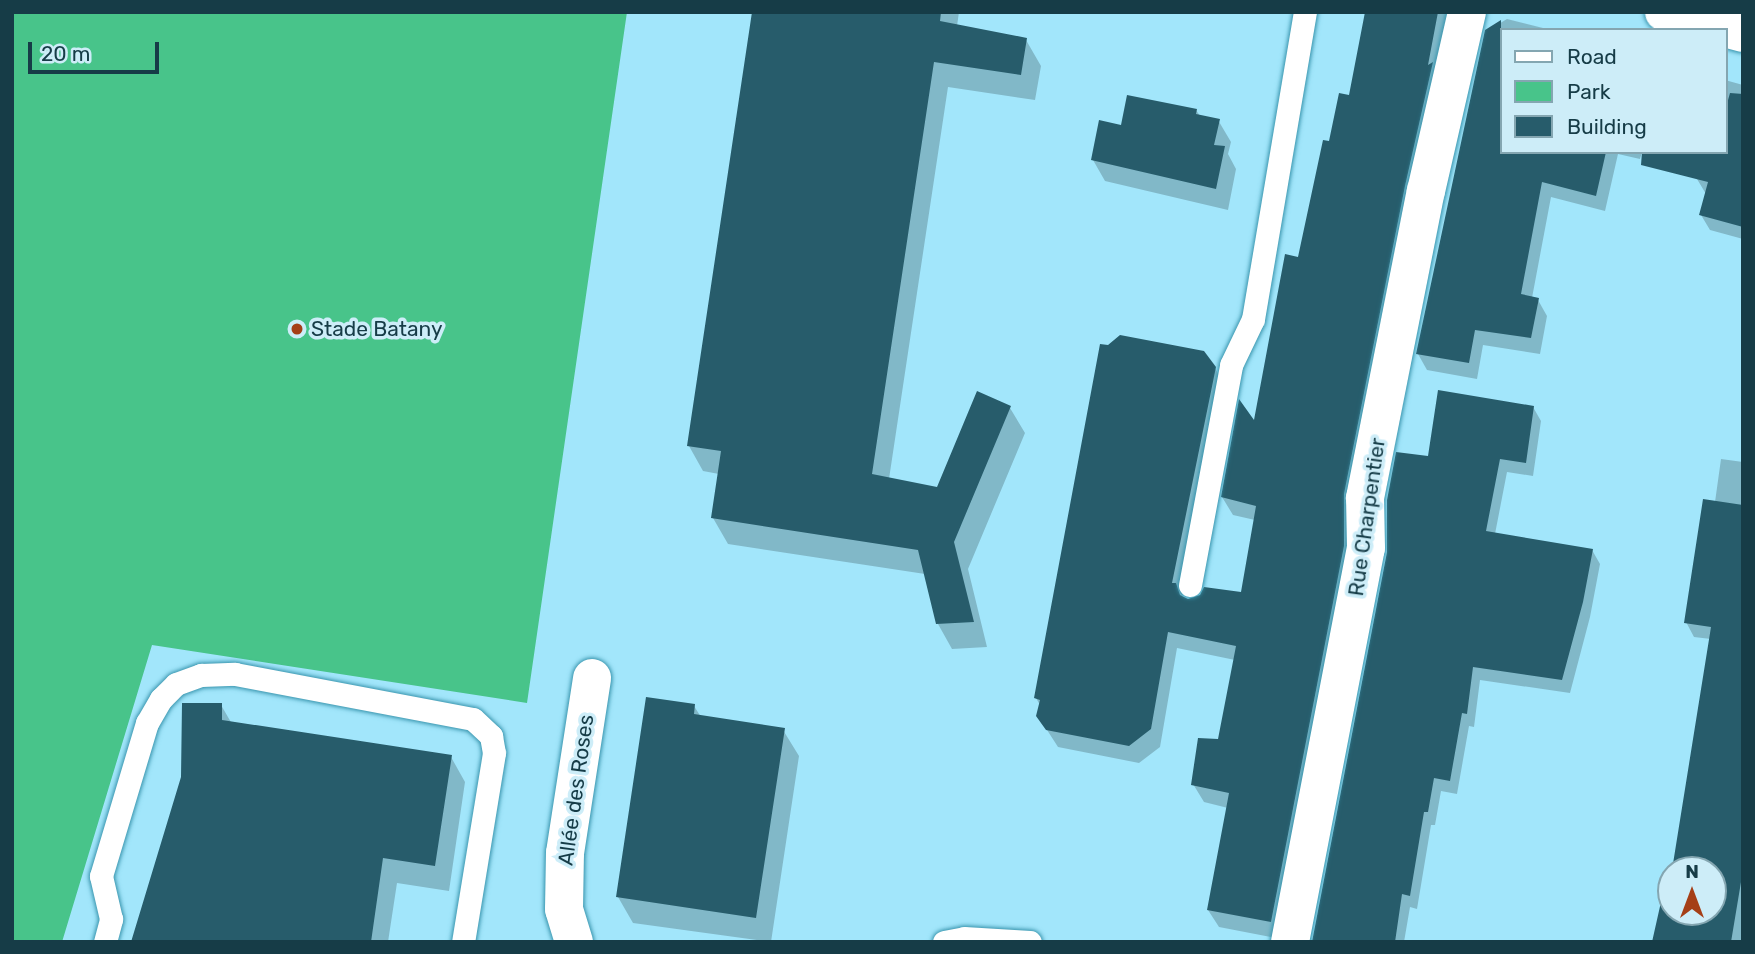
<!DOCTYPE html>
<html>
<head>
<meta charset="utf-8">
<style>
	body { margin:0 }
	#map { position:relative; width:1755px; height:954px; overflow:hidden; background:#a2e6fb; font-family:Rubik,sans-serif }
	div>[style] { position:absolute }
	.green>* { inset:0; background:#48c48a }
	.shadow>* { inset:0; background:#0003 }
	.building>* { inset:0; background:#275c6b }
	.roads { filter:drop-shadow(0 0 2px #3995ae) drop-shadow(0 0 2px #3995ae) }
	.service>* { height:23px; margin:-11.5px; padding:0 11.5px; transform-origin:11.5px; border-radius:11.5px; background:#fff }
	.minor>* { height:38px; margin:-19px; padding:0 19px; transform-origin:19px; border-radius:19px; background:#fff }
	.tertiary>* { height:38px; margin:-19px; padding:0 19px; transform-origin:19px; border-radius:19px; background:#fff }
	.dots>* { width:19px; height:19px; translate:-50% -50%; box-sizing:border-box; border:4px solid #cdedf8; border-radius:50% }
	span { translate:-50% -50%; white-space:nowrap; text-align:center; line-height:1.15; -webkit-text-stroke:7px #cdedf8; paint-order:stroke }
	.poi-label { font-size:21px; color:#163c47 }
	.left { translate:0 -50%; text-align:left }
	.street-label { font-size:21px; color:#163c47 }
	.frame { position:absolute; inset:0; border:14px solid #163c47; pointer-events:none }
	.legend { position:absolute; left:1500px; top:28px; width:228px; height:126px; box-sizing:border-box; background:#cdedf8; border:2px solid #84a6b1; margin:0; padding:9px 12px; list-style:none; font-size:21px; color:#163c47 }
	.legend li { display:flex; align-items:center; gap:14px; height:35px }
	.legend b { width:35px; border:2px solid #84a6b1 }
	.north { position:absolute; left:1657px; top:856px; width:70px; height:70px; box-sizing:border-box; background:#cdedf8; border:2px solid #84a6b1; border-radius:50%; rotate:0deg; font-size:19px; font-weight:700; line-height:28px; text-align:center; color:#163c47 }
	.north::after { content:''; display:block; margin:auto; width:24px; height:32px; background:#a53f17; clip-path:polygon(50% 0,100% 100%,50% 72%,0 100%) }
	.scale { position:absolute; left:28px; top:42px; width:131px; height:32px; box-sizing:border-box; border:4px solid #163c47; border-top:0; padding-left:9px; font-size:21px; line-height:24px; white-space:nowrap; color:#163c47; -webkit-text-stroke:5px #cdedf8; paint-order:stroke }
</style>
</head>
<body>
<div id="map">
	<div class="green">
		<div style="clip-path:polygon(12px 12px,627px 12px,527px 703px,152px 645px,62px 942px,12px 942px)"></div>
	</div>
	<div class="shadow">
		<div style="clip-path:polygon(753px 12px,959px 12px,957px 26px,1026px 40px,1041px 66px,1035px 100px,948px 87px,889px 479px,938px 489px,1010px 408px,1025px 433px,968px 569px,987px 647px,952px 649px,938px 624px,925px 574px,728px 544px,713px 518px,719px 474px,703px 471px,689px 446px)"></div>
		<div style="clip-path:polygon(1367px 12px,1451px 12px,1281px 939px,1219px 927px,1208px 910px,1228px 808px,1204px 802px,1193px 784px,1219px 741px,1235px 660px,1177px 648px,1160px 747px,1139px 763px,1058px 747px,1038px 716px,1040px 705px,1036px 698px,1215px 368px,1225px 387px,1182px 598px,1188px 601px,1242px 594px,1255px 520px,1233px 515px,1222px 497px,1255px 424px,1331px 143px,1350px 97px)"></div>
		<div style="clip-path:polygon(1507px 19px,1551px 30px,1501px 30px,1501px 152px,1642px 152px,1640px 159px,1618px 154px,1605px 211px,1551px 197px,1532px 298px,1538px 300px,1547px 316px,1540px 354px,1483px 345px,1477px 379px,1427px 370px,1418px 354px,1487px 31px)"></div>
		<div style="clip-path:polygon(1725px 80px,1743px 85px,1743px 239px,1710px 230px,1701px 215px,1706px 194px,1697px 179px,1725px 152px)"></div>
		<div style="clip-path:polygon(1196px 110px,1200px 116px,1218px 120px,1231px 142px,1228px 154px,1236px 169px,1228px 210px,1105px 181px,1093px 160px,1122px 127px)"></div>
		<div style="clip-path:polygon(1533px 407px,1541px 421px,1533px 476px,1507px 472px,1495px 534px,1592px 550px,1600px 564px,1590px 617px,1570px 693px,1480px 680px,1474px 727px,1469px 726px,1457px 794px,1441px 791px,1435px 825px,1431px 825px,1417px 909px,1410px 907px,1404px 942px,1313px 942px,1429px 458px)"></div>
		<div style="clip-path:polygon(1721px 459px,1743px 462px,1743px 931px,1741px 942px,1655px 942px,1671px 887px,1671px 912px,1713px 912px,1711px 639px,1694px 637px,1686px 622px,1715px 502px)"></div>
		<div style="clip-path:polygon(221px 705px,232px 724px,451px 757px,465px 782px,449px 891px,397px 883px,388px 942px,132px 942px)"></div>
		<div style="clip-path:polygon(694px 706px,701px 717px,783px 730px,799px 756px,771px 942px,633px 923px,618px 897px)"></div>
	</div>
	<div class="building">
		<div style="clip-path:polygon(752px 12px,941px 12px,940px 21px,1027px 38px,1021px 75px,934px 62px,872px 474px,937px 487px,977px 391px,1011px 406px,954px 542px,974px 622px,936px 624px,918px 550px,711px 518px,721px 451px,687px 446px)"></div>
		<div style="clip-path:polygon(1365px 12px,1438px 12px,1428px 65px,1433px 62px,1405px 186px,1344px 494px,1344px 546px,1271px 922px,1207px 910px,1229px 793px,1191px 785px,1198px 738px,1218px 739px,1236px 646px,1168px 632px,1151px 729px,1129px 746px,1046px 730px,1036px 716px,1040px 700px,1034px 698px,1100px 344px,1108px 345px,1120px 335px,1204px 351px,1216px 367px,1172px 583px,1176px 583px,1180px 595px,1188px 599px,1200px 595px,1204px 587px,1241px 592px,1256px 506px,1221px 497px,1239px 399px,1254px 420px,1285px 254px,1298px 257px,1323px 140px,1329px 141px,1339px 93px,1349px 95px)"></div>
		<div style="clip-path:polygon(1501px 20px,1501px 152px,1606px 152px,1596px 196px,1542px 182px,1521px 294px,1539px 298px,1531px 338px,1475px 330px,1469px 363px,1416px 354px,1485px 30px)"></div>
		<div style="clip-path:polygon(1730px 93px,1743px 94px,1743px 227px,1699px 215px,1708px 182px,1641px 165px,1642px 152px,1725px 152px,1725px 111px)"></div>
		<div style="clip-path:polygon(1127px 95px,1197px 109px,1196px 114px,1220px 119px,1214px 145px,1225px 146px,1216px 189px,1091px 160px,1099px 120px,1121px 125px)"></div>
		<div style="clip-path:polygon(1438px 390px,1534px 406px,1526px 463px,1500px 459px,1486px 531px,1593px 549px,1583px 602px,1562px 680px,1473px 667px,1467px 714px,1462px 713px,1450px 781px,1434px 778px,1428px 812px,1424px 812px,1410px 896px,1402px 894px,1395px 942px,1312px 942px,1387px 552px,1387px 500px,1396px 452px,1428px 456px)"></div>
		<div style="clip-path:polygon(1703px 499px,1743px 505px,1743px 870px,1731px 942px,1652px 942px,1663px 893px,1668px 893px,1671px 875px,1671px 912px,1713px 912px,1713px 870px,1672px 870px,1711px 627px,1684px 623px)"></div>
		<div style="clip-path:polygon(646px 697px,695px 704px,694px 714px,785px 728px,756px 918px,616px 897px)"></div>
		<div style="clip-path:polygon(182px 703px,222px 703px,222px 720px,452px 755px,435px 866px,383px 858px,371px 942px,131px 942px,181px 777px)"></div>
	</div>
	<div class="roads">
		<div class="service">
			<div style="left:1190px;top:585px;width:224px;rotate:-79.4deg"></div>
			<div style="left:1231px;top:365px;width:51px;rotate:-64.4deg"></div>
			<div style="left:1253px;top:319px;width:311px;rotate:-80.4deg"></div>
			<div style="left:105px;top:942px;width:24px;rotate:-75deg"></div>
			<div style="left:111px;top:919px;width:44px;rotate:-103.1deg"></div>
			<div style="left:101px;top:876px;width:160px;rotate:-73.3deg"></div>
			<div style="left:147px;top:723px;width:28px;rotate:-60deg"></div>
			<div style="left:161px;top:699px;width:21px;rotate:-45deg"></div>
			<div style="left:176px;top:684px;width:27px;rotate:-20deg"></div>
			<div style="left:201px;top:675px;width:34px;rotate:-2deg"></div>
			<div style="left:235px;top:674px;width:242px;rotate:10.7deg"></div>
			<div style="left:473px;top:719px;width:25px;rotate:43deg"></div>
			<div style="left:491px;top:736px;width:17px;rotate:80deg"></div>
			<div style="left:494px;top:753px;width:192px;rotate:99.3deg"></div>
			<div style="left:944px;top:942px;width:20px;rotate:-11deg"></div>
			<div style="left:964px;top:938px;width:66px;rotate:3.5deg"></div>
		</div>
		<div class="minor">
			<div style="left:574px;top:942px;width:34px;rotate:-107deg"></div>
			<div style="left:564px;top:909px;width:56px;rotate:-89deg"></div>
			<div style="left:565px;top:853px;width:177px;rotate:-81.2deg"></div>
			<div style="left:1290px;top:942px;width:401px;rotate:-79.1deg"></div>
			<div style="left:1366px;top:548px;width:50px;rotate:-91.1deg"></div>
			<div style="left:1365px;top:498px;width:313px;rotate:-78.8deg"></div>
			<div style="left:1426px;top:191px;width:184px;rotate:-77.1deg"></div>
		</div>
		<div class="tertiary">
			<div style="left:1664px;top:12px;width:82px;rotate:14.9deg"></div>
		</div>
	</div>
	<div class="dots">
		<div style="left:297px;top:329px;background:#a53f17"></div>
	</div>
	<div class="poi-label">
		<span class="left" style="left:311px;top:329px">Stade Batany</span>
	</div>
	<div class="street-label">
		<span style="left:1367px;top:517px;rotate:-82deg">Rue Charpentier</span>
		<span style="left:576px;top:790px;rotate:-82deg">Allée des Roses</span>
	</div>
	<div class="frame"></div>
	<ul class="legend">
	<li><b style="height:9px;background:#fff"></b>Road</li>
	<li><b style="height:19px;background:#48c48a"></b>Park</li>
	<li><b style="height:19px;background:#275c6b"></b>Building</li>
	</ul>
	<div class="north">N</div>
	<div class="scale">20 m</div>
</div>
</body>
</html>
